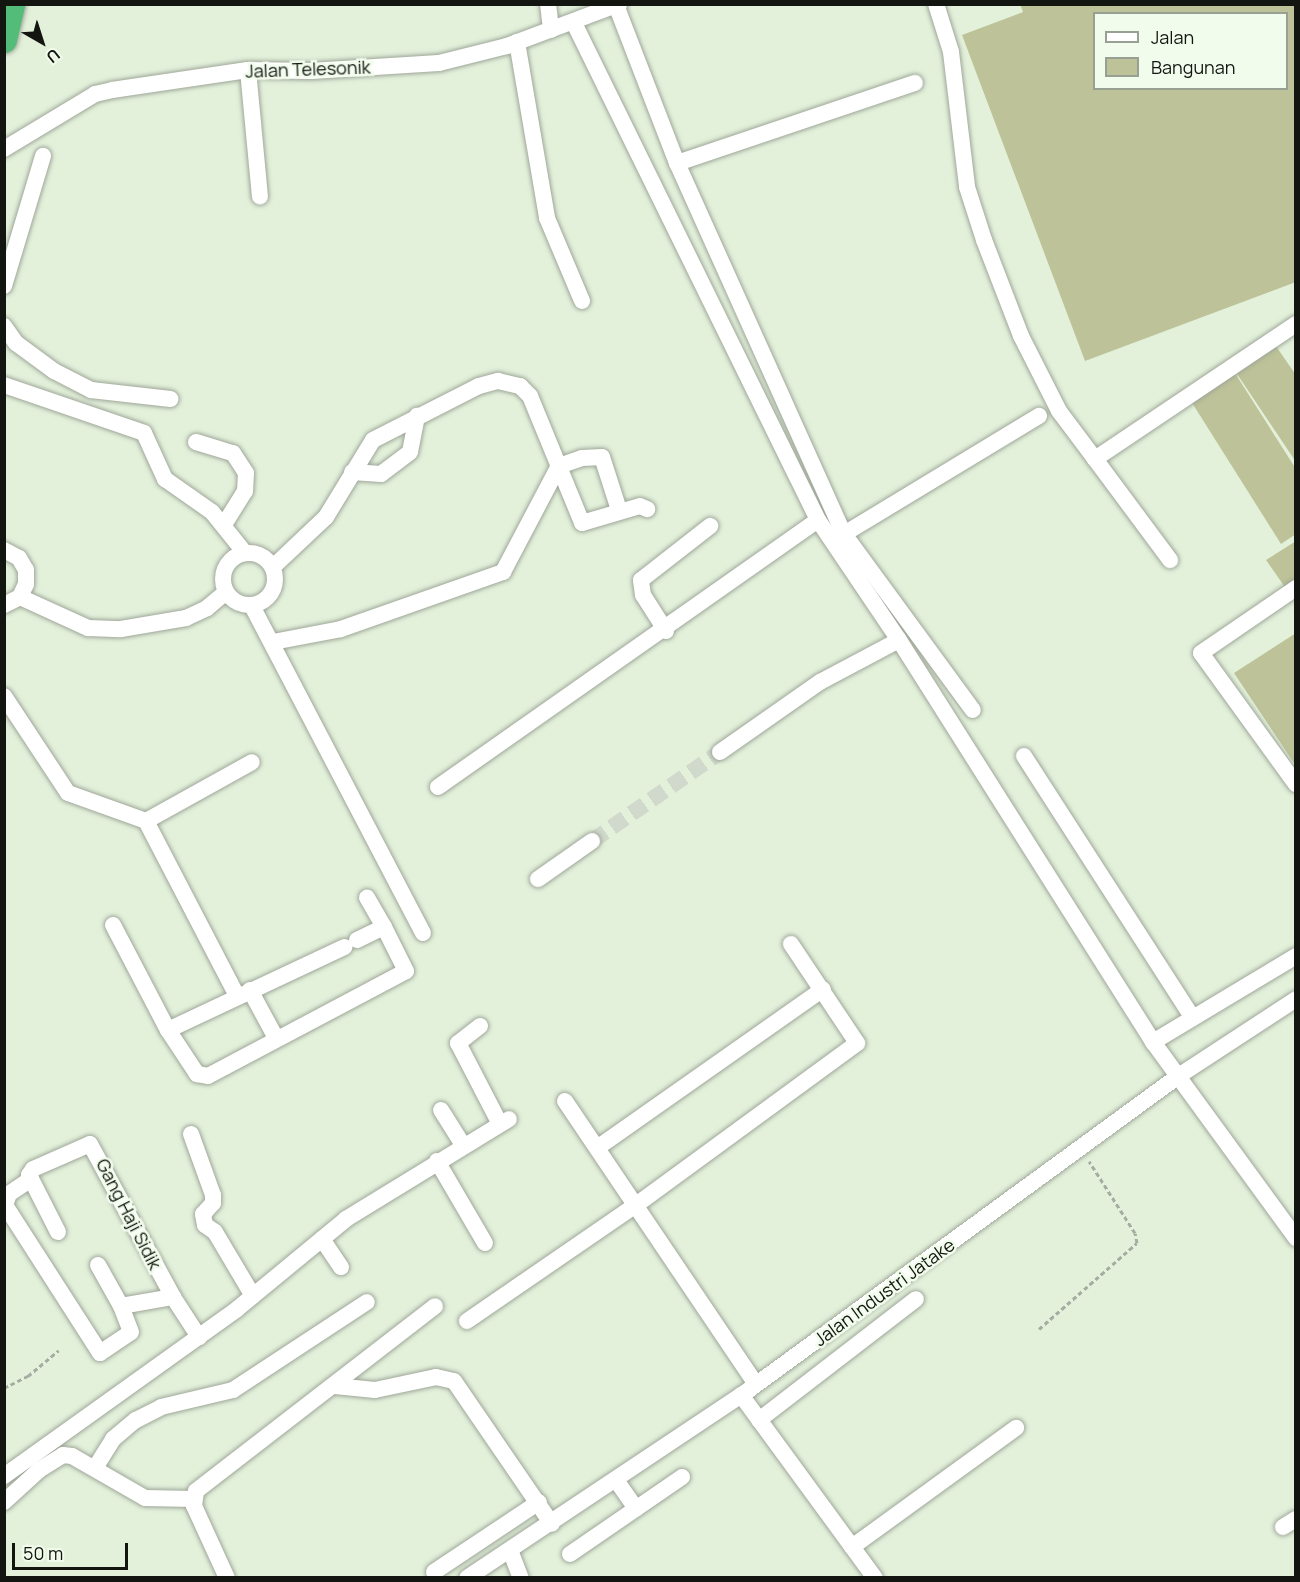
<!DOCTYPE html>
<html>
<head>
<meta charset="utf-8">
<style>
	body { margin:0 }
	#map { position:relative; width:1300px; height:1582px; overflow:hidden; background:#f2fcec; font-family:Manrope,sans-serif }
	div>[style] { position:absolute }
	.built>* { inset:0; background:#e3f1db }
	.building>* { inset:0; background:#bdc298 }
	.minor-tunnel>* { height:16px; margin-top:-8px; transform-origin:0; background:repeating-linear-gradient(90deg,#d0d9cb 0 16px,transparent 0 24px) }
	.path>* { height:3px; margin-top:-1.5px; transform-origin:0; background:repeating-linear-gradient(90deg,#a5ada1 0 4.5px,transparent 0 7.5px) }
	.roads { filter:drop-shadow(0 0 2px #9fa799) drop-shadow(0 0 2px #9fa799) }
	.minor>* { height:16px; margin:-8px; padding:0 8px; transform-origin:8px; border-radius:8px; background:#fff }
	.minor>.ring { margin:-8px; padding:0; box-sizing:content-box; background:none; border:16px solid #fff; border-radius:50% }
	.highway>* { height:26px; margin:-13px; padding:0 13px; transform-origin:13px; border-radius:13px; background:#53bc78 }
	span { translate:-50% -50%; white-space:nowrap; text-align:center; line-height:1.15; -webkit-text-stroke:5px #f2fcec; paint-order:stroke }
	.street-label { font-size:18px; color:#121510 }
	.frame { position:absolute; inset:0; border:6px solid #121510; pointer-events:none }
	.legend { position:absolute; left:1093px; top:12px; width:195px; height:78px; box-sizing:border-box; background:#f2fcec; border:2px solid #98a094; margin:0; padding:8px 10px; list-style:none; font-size:18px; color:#121510 }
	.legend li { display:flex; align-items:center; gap:12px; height:30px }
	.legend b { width:30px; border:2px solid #98a094 }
	.north { position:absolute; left:12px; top:12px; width:60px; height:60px; -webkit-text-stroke:4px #f2fcec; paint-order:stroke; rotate:141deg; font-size:16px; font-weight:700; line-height:24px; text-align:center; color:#121510 }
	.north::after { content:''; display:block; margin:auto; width:21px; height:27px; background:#121510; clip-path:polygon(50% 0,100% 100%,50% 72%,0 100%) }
	.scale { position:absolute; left:12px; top:1543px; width:116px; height:27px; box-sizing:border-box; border:3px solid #121510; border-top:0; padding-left:8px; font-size:18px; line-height:21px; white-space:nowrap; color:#121510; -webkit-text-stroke:4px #f2fcec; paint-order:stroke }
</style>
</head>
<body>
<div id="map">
	<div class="built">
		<div style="clip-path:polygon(evenodd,5px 5px,1295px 5px,1295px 1577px,5px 1578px,5px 5px,1094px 14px,1286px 14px,1286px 88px,1094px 88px,1094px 14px)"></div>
	</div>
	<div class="building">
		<div style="clip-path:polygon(evenodd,1020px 4px,1296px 4px,1296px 282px,1085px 361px,962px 35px,1023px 12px,1020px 4px,1094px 14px,1286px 14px,1286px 88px,1094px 88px,1094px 14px)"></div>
		<div style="clip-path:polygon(1273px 342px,1296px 375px,1296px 462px,1233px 368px)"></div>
		<div style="clip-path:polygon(1233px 370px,1296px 469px,1296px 534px,1281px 544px,1189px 398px)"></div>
		<div style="clip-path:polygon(1296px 541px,1296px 584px,1287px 590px,1266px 560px)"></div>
		<div style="clip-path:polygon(1296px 633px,1296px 766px,1234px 673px)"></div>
	</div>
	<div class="minor-tunnel">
		<div style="left:592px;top:841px;width:156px;rotate:-34.8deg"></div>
	</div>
	<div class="path">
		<div style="left:1039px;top:1329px;width:130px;rotate:-41.3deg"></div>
		<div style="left:1137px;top:1243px;width:10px;rotate:-101deg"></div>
		<div style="left:1135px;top:1233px;width:85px;rotate:-122.6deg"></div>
		<div style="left:4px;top:1388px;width:27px;rotate:-27deg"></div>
		<div style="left:28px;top:1376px;width:40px;rotate:-40deg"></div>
	</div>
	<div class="roads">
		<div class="minor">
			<div style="left:548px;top:4px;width:26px;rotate:83deg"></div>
			<div style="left:936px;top:4px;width:50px;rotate:72.6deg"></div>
			<div style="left:951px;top:52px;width:136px;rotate:83.2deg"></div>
			<div style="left:967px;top:187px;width:56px;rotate:72.2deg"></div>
			<div style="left:984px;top:240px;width:103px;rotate:68.9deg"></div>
			<div style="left:1021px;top:336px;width:84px;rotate:63.1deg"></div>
			<div style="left:1059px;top:411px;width:60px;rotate:53.1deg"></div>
			<div style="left:1095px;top:459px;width:242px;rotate:-33.9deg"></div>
			<div style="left:616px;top:5px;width:169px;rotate:68.9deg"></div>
			<div style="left:677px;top:163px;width:407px;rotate:65.8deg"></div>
			<div style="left:844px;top:534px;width:218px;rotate:53.8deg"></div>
			<div style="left:574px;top:23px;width:554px;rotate:63.85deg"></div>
			<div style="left:818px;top:520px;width:145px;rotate:56deg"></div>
			<div style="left:899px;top:640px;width:476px;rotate:57.7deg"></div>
			<div style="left:1153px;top:1042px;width:243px;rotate:53.9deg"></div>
			<div style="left:517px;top:42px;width:179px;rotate:80.3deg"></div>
			<div style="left:547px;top:218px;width:90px;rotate:67.1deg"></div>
			<div style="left:248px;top:70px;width:127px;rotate:84.6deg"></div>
			<div style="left:4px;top:149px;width:106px;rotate:-31.1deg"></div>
			<div style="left:95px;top:94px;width:17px;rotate:-13deg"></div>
			<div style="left:112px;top:90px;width:137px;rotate:-8.4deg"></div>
			<div style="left:248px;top:70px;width:63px;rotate:0.9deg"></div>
			<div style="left:311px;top:71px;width:128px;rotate:-3.6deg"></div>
			<div style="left:439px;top:63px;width:70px;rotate:-14deg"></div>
			<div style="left:507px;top:46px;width:120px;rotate:-20.6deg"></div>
			<div style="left:677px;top:163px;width:251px;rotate:-18.6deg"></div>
			<div style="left:4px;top:286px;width:136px;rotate:-73.3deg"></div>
			<div style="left:4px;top:326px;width:21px;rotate:55deg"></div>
			<div style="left:16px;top:343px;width:47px;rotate:36.4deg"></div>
			<div style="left:54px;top:371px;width:42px;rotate:27.2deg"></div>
			<div style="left:91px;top:390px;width:80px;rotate:6.5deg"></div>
			<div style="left:4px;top:385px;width:148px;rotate:18.9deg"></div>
			<div style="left:144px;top:433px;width:51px;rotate:65.5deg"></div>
			<div style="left:165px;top:479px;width:57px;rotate:35.1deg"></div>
			<div style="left:212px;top:512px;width:53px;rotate:51.2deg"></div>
			<div style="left:196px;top:442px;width:39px;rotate:17deg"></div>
			<div style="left:233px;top:453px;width:24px;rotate:57deg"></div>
			<div style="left:246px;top:473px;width:18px;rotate:93deg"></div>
			<div style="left:245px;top:491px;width:40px;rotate:122deg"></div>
			<div style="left:1095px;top:459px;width:126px;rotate:53.4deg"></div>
			<div style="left:352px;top:472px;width:29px;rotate:4deg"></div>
			<div style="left:381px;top:474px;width:36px;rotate:-37deg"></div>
			<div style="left:410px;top:452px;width:37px;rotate:-79deg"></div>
			<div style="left:844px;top:534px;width:228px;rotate:-31.2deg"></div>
			<div style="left:4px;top:550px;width:17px;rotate:28deg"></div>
			<div style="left:19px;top:558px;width:14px;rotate:60deg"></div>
			<div style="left:26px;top:570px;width:14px;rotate:90deg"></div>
			<div style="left:26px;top:584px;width:14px;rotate:115deg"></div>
			<div style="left:20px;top:597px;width:18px;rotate:153deg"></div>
			<div class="ring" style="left:223px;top:553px;width:36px;height:36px"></div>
			<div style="left:273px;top:567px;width:73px;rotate:-43.3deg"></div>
			<div style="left:326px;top:517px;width:90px;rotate:-58.6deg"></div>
			<div style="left:373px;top:440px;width:119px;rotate:-27deg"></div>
			<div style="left:479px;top:386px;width:20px;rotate:-15deg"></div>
			<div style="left:498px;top:381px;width:23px;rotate:13deg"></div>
			<div style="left:520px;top:386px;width:14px;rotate:45deg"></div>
			<div style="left:530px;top:396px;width:137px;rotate:67.7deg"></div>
			<div style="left:582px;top:523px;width:60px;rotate:-16.3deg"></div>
			<div style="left:640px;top:506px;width:8px;rotate:23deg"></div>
			<div style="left:1296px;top:588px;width:115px;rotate:145.6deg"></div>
			<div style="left:1201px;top:653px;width:162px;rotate:54.1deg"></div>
			<div style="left:20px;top:597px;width:75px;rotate:24.5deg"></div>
			<div style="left:88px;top:628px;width:33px;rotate:2deg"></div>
			<div style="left:121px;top:629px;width:66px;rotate:-9.6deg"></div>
			<div style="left:186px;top:618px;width:23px;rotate:-25deg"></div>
			<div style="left:207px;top:608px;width:23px;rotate:-40deg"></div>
			<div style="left:252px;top:606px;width:369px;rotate:62.4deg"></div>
			<div style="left:666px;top:631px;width:43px;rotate:-122.6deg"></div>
			<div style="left:643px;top:595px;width:15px;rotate:-98deg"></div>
			<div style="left:641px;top:580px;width:88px;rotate:-38deg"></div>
			<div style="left:273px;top:642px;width:69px;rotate:-10.8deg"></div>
			<div style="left:341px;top:629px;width:172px;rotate:-19.4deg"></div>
			<div style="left:503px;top:572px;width:120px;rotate:-62.2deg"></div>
			<div style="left:559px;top:466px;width:24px;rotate:-19deg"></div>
			<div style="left:582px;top:458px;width:20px;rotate:-3deg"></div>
			<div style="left:602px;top:457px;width:56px;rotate:72.2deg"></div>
			<div style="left:4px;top:696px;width:116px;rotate:56.6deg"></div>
			<div style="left:68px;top:793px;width:83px;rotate:19.7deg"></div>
			<div style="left:146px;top:821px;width:197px;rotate:62.5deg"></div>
			<div style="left:720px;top:752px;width:122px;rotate:-35deg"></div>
			<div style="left:820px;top:682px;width:89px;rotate:-28deg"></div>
			<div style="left:1024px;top:756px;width:310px;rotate:57.2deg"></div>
			<div style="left:438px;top:787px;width:464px;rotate:-35.1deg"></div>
			<div style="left:146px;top:821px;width:121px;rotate:-29.1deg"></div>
			<div style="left:538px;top:879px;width:66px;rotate:-35.1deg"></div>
			<div style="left:113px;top:925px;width:119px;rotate:62.4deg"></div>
			<div style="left:168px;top:1030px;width:195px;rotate:-25.2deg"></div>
			<div style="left:357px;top:940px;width:30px;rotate:-26deg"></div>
			<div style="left:384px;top:927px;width:34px;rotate:-120deg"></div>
			<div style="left:250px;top:990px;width:55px;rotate:61.6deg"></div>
			<div style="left:480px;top:1026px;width:28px;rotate:142deg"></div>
			<div style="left:458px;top:1043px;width:91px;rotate:62.6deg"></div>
			<div style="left:168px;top:1030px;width:53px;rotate:56.6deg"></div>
			<div style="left:197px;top:1074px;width:11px;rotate:10deg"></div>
			<div style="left:208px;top:1076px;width:224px;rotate:-27.9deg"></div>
			<div style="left:406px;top:971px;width:49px;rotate:-116.6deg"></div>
			<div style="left:1153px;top:1042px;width:167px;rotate:-31deg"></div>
			<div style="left:565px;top:1101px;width:341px;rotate:56deg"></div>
			<div style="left:441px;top:1110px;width:41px;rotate:57.8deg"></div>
			<div style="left:191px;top:1134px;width:65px;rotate:70.2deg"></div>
			<div style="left:213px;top:1195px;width:8px;rotate:90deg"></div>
			<div style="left:213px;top:1203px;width:15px;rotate:132deg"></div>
			<div style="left:203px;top:1214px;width:11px;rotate:80deg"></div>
			<div style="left:205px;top:1225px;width:12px;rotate:35deg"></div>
			<div style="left:215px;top:1232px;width:74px;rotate:59.3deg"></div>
			<div style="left:597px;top:1148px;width:276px;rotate:-35.1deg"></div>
			<div style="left:437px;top:1161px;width:95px;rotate:59.7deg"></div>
			<div style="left:31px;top:1179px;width:27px;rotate:146deg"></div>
			<div style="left:9px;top:1194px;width:12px;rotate:110deg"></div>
			<div style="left:5px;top:1205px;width:176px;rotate:57.3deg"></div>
			<div style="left:100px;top:1353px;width:37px;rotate:-34deg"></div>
			<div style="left:131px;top:1332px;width:28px;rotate:-111deg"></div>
			<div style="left:58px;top:1232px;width:64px;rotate:-117deg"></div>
			<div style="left:29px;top:1175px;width:7px;rotate:-56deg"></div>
			<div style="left:33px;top:1169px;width:62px;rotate:-23.7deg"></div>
			<div style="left:90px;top:1144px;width:174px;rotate:61.5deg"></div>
			<div style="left:173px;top:1297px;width:48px;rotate:57deg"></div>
			<div style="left:322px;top:1239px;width:34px;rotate:56deg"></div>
			<div style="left:98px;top:1265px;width:47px;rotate:60.7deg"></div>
			<div style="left:121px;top:1306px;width:53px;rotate:-9.8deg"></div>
			<div style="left:467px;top:1321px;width:205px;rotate:-34.5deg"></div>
			<div style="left:636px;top:1205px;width:274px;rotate:-36.2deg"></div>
			<div style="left:857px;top:1043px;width:119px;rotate:-123.7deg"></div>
			<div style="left:335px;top:1386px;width:40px;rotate:5.7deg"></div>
			<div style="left:375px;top:1390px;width:62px;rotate:-12deg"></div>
			<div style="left:436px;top:1377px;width:18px;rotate:13deg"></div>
			<div style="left:454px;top:1381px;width:173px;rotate:55.6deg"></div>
			<div style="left:741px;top:1395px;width:227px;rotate:53.8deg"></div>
			<div style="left:759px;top:1420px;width:198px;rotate:-37.6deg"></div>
			<div style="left:95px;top:1468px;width:34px;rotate:-58deg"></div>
			<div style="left:113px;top:1439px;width:30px;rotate:-40deg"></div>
			<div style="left:136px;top:1420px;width:28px;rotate:-27deg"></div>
			<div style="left:161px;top:1407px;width:74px;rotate:-13.3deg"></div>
			<div style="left:233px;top:1390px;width:160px;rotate:-33.3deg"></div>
			<div style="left:4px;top:1476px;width:287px;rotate:-35.6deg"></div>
			<div style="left:237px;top:1309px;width:141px;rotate:-39.5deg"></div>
			<div style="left:346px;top:1219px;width:191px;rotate:-31.5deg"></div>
			<div style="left:616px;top:1480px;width:35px;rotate:55deg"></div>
			<div style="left:4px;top:1502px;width:47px;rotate:-42.4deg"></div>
			<div style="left:39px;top:1470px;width:28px;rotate:-32deg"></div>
			<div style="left:63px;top:1455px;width:9px;rotate:6deg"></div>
			<div style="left:72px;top:1456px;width:84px;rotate:29.9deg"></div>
			<div style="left:145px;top:1498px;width:49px;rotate:1.2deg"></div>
			<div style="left:1283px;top:1527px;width:15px;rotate:-32deg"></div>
			<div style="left:852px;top:1547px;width:203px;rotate:-36deg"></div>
			<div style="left:510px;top:1550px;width:30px;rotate:69deg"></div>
			<div style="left:570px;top:1554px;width:136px;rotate:-34.5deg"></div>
			<div style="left:434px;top:1572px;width:126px;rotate:-33.7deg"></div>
			<div style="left:227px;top:1578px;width:79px;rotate:-114.6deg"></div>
			<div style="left:194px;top:1506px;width:15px;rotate:-82deg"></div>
			<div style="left:196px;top:1491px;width:302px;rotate:-37.7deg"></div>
			<div style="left:467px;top:1578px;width:340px;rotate:-33.7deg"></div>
			<div style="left:750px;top:1389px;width:529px;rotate:-36.15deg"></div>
			<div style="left:1177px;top:1077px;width:142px;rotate:-33.2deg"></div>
		</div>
		<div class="highway">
			<div style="left:4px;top:40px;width:37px;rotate:-77deg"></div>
		</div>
	</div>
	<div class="street-label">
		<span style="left:308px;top:69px;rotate:-2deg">Jalan Telesonik</span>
		<span style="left:129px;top:1214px;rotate:63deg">Gang Haji Sidik</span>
		<span style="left:884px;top:1292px;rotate:-36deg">Jalan Industri Jatake</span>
	</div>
	<div class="frame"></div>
	<ul class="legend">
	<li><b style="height:8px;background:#fff"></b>Jalan</li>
	<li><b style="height:16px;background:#bdc298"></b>Bangunan</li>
	</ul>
	<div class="north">U</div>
	<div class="scale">50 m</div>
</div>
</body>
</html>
